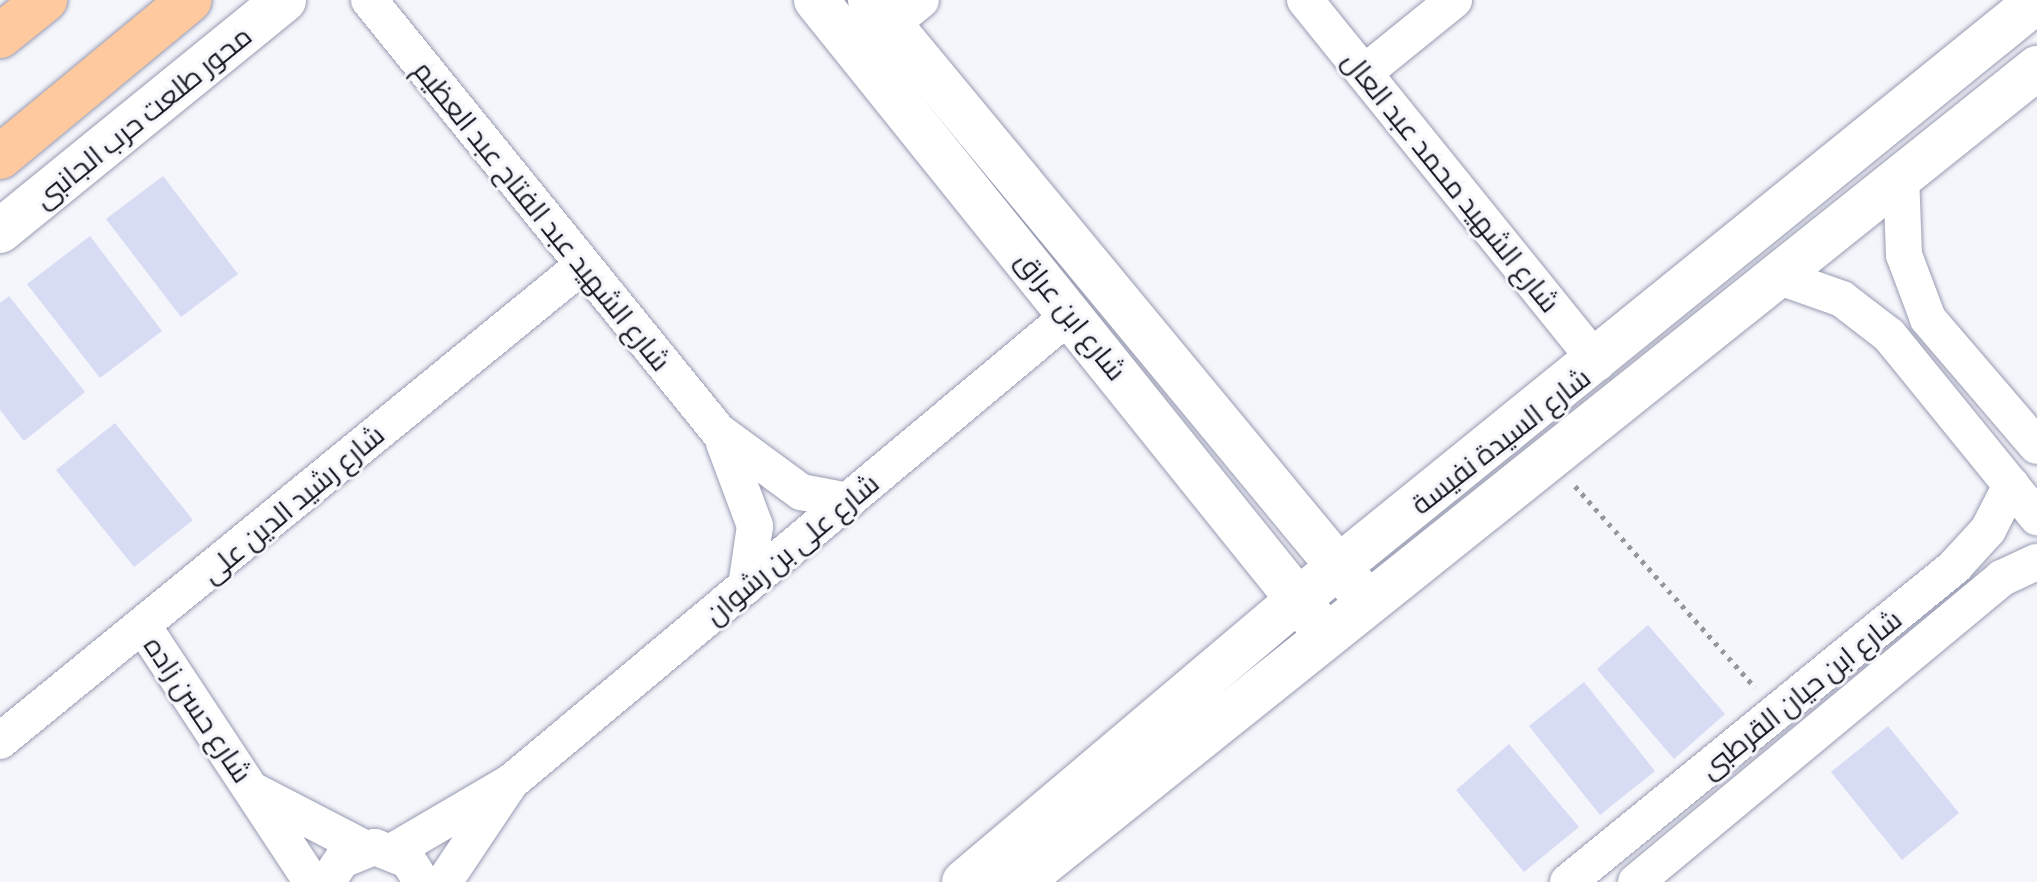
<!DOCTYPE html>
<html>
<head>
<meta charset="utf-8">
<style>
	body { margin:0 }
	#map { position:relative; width:2037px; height:882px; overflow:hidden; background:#f5f6fb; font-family:Barlow,Cairo,sans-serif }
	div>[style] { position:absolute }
	.building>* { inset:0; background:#d7dbf4 }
	.path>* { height:5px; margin-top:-2.5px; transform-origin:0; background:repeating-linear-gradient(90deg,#96979e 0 4px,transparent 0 10px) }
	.roads { filter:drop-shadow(0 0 2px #979bb2) drop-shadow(0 0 2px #979bb2) }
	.minor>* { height:36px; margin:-18px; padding:0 18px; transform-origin:18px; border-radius:18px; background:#fff }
	.tertiary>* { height:44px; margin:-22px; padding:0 22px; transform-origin:22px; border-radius:22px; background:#fff }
	.primary>* { height:44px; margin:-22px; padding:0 22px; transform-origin:22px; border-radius:22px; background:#fec99e }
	span { translate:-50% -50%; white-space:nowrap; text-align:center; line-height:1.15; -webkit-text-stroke:6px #f5f6fb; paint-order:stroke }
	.street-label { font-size:28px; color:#191a23 }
</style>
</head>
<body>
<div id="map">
	<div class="building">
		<div style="clip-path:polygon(163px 176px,238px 274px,181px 317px,106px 219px)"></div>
		<div style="clip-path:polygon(90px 236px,162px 331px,100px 378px,27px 284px)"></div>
		<div style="clip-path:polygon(9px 296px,85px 392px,24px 441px,0 410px,0 303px)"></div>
		<div style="clip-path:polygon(115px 423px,193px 520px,134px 567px,56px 470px)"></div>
		<div style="clip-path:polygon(1648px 625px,1725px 714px,1674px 759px,1597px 669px)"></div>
		<div style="clip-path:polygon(1584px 682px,1655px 771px,1600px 815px,1529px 726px)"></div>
		<div style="clip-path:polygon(1888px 726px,1959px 813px,1902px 860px,1831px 772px)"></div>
		<div style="clip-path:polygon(1509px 744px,1579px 827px,1524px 872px,1456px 790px)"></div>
	</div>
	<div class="path">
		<div style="left:1575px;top:486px;width:270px;rotate:48.2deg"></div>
	</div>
	<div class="roads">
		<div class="minor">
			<div style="left:369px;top:0;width:555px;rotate:51deg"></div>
			<div style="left:718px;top:431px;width:103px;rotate:36.3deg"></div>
			<div style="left:801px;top:492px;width:48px;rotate:10.8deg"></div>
			<div style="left:1305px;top:0;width:466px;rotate:51.1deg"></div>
			<div style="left:872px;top:40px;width:63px;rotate:-39.2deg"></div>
			<div style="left:1364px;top:73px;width:116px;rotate:-39deg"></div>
			<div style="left:1901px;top:174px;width:81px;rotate:87.9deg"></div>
			<div style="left:1904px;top:255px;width:68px;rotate:69.4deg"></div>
			<div style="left:1928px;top:319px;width:167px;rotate:49.4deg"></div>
			<div style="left:1780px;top:277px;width:66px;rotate:19.5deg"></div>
			<div style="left:1842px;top:299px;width:59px;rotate:37.5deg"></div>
			<div style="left:1889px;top:335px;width:235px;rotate:50.9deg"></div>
			<div style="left:724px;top:443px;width:89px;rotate:69.5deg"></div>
			<div style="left:755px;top:526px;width:61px;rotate:98.5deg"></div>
			<div style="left:143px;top:626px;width:307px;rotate:56.6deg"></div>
			<div style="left:0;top:741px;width:753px;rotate:-39.23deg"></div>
			<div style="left:256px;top:792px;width:124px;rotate:27.4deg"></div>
			<div style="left:393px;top:851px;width:137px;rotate:-30.3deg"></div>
			<div style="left:511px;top:782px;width:728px;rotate:-39.88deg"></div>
			<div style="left:327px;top:882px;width:27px;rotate:-56deg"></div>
			<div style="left:342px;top:860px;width:35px;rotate:-22deg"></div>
			<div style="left:375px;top:847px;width:35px;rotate:22deg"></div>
			<div style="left:408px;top:860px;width:26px;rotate:58deg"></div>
			<div style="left:444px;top:882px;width:120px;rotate:-56.2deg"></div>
			<div style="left:1568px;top:882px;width:500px;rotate:-39.2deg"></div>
			<div style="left:1955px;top:566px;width:49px;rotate:-47.5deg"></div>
			<div style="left:1988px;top:530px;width:51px;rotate:-62.9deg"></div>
			<div style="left:1636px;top:882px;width:476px;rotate:-39.7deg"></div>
			<div style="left:2002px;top:578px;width:38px;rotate:-25deg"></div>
		</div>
		<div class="tertiary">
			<div style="left:816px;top:0;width:798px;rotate:51.21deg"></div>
			<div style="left:870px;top:0;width:764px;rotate:50.42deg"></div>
			<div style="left:0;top:231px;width:366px;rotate:-39.1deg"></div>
			<div style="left:964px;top:882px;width:440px;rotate:-40.2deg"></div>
			<div style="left:1300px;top:598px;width:948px;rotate:-39.01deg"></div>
			<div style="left:1020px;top:882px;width:1303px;rotate:-38.67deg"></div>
		</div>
		<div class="primary">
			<div style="left:0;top:36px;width:58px;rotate:-38.7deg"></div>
			<div style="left:0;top:157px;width:246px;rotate:-39.6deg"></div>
		</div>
	</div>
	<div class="street-label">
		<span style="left:142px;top:116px;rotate:-39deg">محور طلعت حرب الجانبى</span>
		<span style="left:1452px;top:181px;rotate:51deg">شارع الشهيد محمد عبد العال</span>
		<span style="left:543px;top:215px;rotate:51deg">شارع الشهيد عبد الفتاح عبد العظيم</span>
		<span style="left:1072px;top:315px;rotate:51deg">شارع ابن عراق</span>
		<span style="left:1500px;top:440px;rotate:-38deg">شارع السيدة نفيسة</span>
		<span style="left:292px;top:503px;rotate:-40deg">شارع رشيد الدين على</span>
		<span style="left:791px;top:548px;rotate:-40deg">شارع على بن رشوان</span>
		<span style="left:1800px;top:693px;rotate:-39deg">شارع ابن حيان القرطبى</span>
		<span style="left:199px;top:709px;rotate:56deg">شارع حسن زاده</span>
	</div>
</div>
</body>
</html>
